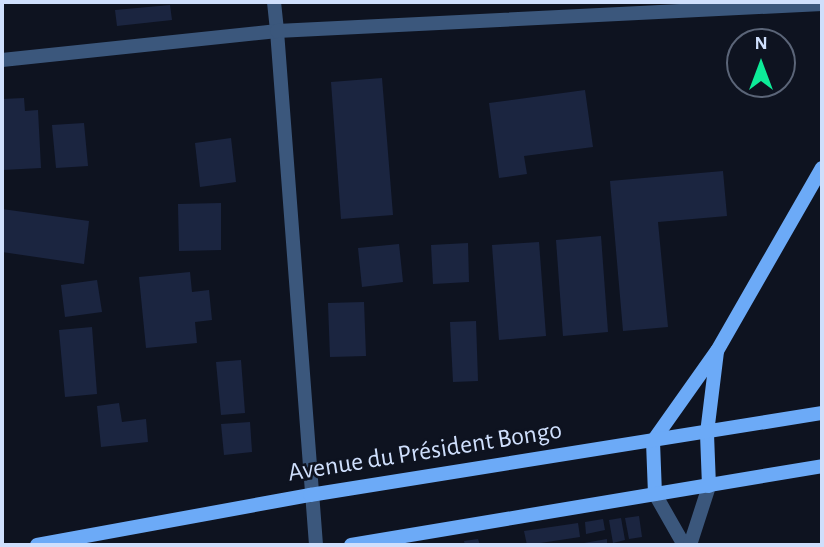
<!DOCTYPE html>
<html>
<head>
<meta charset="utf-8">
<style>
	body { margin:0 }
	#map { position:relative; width:824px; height:547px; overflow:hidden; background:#0e1320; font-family:"Alegreya Sans",sans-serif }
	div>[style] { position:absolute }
	.building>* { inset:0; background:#1b2540 }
	.lane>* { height:14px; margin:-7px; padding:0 7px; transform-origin:7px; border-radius:7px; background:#3b577c }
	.street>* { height:14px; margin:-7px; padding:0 7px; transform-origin:7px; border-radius:7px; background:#3b577c }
	.secondary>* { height:14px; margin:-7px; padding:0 7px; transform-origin:7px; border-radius:7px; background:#6caaf7 }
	span { translate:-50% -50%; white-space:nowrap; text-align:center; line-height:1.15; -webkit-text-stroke:5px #0e1320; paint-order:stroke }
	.street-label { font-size:26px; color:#cfdffc }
	.frame { position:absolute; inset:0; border:4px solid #cfdffc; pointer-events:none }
	.north { position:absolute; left:726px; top:28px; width:70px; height:70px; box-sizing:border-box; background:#0e1320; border:2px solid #5b6578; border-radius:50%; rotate:0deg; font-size:19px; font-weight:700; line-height:28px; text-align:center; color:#cfdffc }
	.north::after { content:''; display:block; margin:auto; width:24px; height:32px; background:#0deb98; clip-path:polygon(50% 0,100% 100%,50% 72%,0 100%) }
</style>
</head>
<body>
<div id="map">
	<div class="building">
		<div style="clip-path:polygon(170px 5px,172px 20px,117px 26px,115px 10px)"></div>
		<div style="clip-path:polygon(382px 78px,393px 215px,341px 219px,331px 82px)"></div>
		<div style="clip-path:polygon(585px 90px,593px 147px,524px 156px,527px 174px,499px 178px,489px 103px)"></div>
		<div style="clip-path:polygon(24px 98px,25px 111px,38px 110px,41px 168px,2px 170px,2px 99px)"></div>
		<div style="clip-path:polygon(84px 123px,88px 166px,56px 168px,52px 125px)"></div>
		<div style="clip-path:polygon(231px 138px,236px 182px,200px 187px,195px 143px)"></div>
		<div style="clip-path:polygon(723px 171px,727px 216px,658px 222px,668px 327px,623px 331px,610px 181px)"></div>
		<div style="clip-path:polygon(221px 203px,221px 250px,179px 251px,178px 204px)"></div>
		<div style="clip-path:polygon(2px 209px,89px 221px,84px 264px,2px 252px)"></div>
		<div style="clip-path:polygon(601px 236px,608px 332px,563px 336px,556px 240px)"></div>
		<div style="clip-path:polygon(539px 242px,546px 336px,499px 340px,492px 245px)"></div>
		<div style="clip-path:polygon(468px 243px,469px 282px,433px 284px,431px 245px)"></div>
		<div style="clip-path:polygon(399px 244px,403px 282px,362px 287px,358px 248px)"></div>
		<div style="clip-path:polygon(190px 272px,192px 292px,209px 290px,212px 320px,195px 322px,197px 343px,146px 348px,139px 277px)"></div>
		<div style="clip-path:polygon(97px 280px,102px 312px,65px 317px,61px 285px)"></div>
		<div style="clip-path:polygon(364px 302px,366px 356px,330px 357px,328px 303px)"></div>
		<div style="clip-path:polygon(476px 321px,478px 381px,453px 382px,450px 322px)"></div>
		<div style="clip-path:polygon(92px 327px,97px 394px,65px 397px,59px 330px)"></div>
		<div style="clip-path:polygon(241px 360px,245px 413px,221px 415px,216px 362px)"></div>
		<div style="clip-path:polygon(119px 403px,122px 422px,146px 419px,148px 442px,101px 447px,97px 406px)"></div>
		<div style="clip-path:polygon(250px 422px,252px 452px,224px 455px,221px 424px)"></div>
		<div style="clip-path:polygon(639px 516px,642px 537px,629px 539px,625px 518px)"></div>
		<div style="clip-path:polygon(621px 518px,625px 540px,613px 543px,609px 520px)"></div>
		<div style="clip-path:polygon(603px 519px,605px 530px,586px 534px,585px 522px)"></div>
		<div style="clip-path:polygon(578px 523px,580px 537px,527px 545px,524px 531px)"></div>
		<div style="clip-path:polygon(478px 539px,480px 545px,465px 545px,464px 541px)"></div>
		<div style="clip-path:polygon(607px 539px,607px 545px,584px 545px,584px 543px)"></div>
	</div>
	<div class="lane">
		<div style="left:274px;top:2px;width:29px;rotate:84deg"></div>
	</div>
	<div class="street">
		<div style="left:277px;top:31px;width:515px;rotate:85.66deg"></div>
		<div style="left:2px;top:60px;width:277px;rotate:-6deg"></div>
		<div style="left:277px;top:31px;width:546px;rotate:-2.84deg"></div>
		<div style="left:655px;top:494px;width:59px;rotate:60.4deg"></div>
		<div style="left:690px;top:545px;width:62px;rotate:-72.1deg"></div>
	</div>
	<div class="secondary">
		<div style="left:709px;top:486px;width:53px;rotate:-92.2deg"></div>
		<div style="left:707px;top:433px;width:83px;rotate:-83deg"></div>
		<div style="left:717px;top:351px;width:211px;rotate:-60.2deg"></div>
		<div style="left:655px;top:494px;width:53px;rotate:-92.2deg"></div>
		<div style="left:653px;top:441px;width:109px;rotate:-54.7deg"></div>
		<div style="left:37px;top:545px;width:278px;rotate:-10.4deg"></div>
		<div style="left:310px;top:495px;width:519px;rotate:-9.1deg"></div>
		<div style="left:351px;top:545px;width:478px;rotate:-9.5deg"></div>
	</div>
	<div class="street-label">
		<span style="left:425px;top:452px;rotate:-9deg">Avenue du Président Bongo</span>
	</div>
	<div class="frame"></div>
	<div class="north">N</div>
</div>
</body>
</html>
